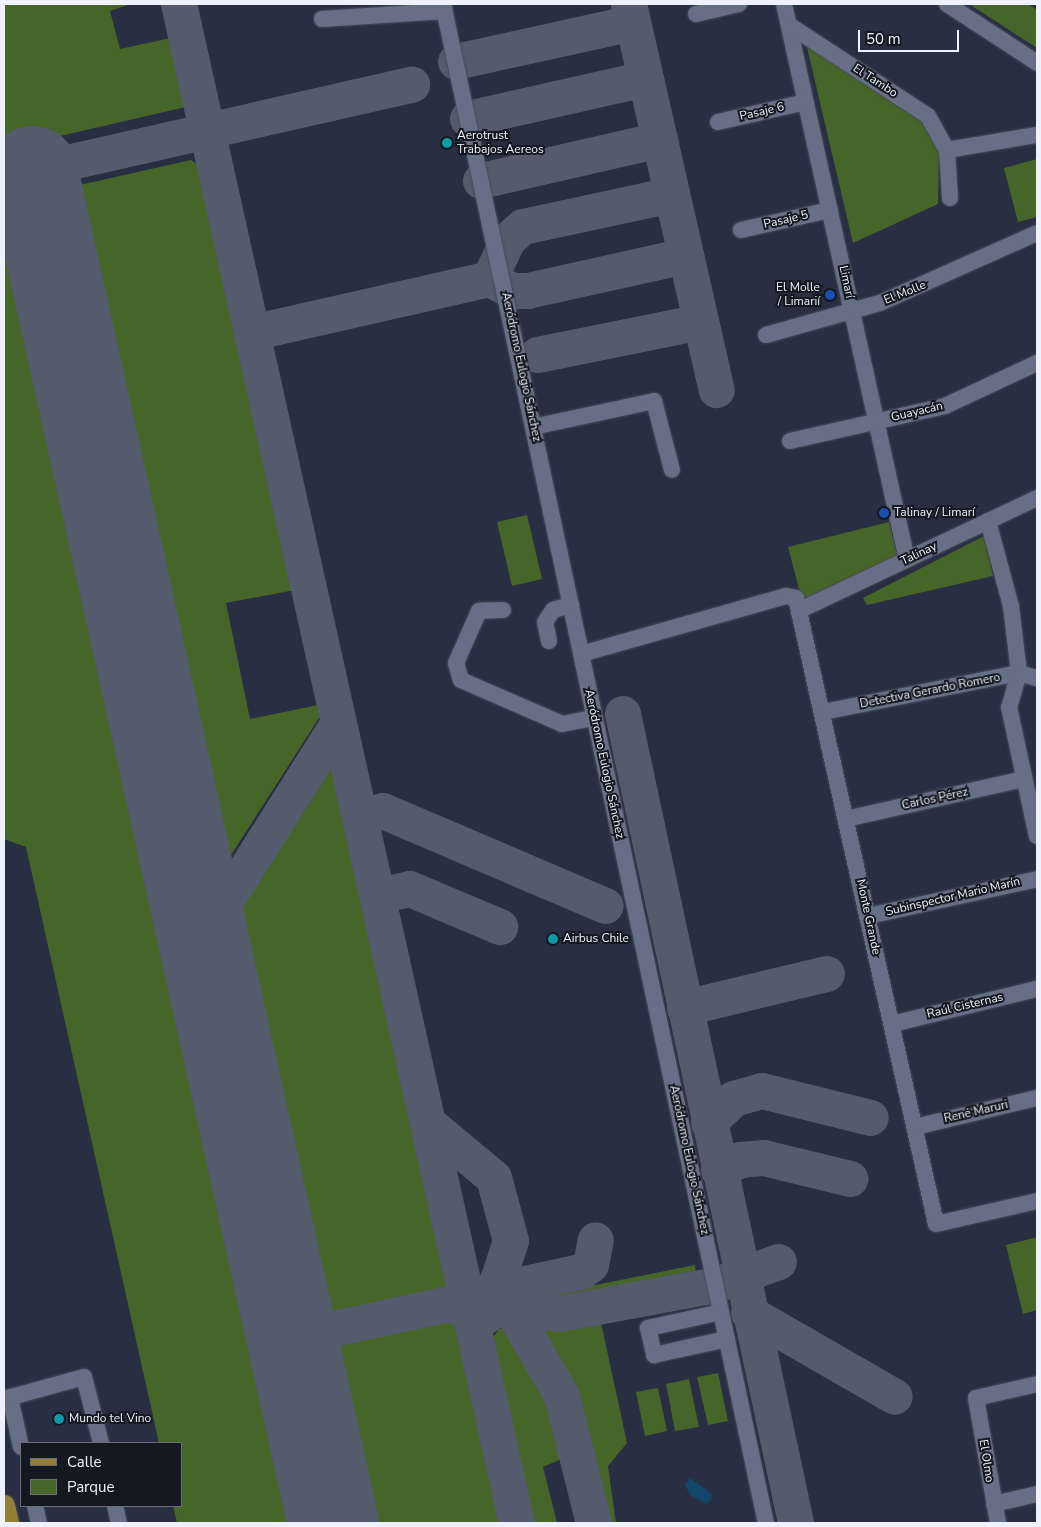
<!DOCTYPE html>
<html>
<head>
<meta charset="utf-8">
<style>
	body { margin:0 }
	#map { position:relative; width:1041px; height:1527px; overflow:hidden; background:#282f42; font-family:"Nunito Sans",sans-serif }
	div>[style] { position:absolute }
	.green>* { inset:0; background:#466528 }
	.water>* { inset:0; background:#13466b }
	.taxiway>* { height:36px; margin:-18px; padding:0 18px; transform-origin:18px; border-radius:18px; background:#545b6c }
	.runway>* { height:91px; margin:-45.5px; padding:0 45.5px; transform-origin:45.5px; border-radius:45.5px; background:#545b6c }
	.roads { filter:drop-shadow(0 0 1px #454c5b) drop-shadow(0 0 1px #454c5b) }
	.minor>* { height:16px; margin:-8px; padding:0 8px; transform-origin:8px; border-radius:8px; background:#666f85 }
	.major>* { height:21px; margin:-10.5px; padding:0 10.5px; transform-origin:10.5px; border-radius:10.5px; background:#927e35 }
	.dots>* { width:14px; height:14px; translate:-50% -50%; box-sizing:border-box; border:2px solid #141820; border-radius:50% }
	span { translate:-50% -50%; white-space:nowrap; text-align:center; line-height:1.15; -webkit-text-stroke:4px #141820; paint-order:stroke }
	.street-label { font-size:12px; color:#edf2fe }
	.poi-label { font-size:12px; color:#edf2fe }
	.left { translate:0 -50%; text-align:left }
	.right { translate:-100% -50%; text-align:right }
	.frame { position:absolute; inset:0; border:5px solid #edf2fe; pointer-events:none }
	.legend { position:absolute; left:20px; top:1442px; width:162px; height:65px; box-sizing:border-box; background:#141820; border:1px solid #6b6f79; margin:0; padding:6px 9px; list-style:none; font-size:15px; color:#edf2fe }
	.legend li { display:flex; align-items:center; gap:10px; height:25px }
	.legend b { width:25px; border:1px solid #6b6f79 }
	.scale { position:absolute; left:858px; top:30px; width:101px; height:22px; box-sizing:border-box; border:2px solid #edf2fe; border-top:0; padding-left:6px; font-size:15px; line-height:18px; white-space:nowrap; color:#edf2fe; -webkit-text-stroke:4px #141820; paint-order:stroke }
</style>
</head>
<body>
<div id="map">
	<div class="green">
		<div style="clip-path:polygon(4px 4px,131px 4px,110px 11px,120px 49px,171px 38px,190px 106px,4px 149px)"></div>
		<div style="clip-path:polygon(969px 4px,1028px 4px,1037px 10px,1037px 48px)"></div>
		<div style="clip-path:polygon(806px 43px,923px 121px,939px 150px,938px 204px,853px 243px)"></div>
		<div style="clip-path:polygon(1037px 159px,1037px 217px,1018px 222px,1004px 168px)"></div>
		<div style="clip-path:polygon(191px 160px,201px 167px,295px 590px,226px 603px,250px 719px,318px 705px,319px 718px,224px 866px,216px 869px,211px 868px,63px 200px,71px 187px)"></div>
		<div style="clip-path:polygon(4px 221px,80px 559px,294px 1523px,177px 1523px,173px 1506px,181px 1506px,181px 1443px,159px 1443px,26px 847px,4px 839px)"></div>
		<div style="clip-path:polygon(527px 515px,542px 579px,512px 586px,497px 522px)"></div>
		<div style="clip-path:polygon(889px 522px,898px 558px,802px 600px,788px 547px)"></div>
		<div style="clip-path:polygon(984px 536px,993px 576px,867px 605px,863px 598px)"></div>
		<div style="clip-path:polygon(325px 762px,335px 764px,417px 1143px,455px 1290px,318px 1319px,228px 938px,237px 898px,318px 766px)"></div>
		<div style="clip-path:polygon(1037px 1237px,1037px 1310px,1023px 1314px,1006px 1245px)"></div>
		<div style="clip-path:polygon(695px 1265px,696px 1274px,550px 1304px,531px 1298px)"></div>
		<div style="clip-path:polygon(457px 1317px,466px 1323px,476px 1395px,506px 1523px,363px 1523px,323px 1345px)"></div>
		<div style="clip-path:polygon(600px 1318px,627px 1443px,608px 1466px,616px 1523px,604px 1523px,592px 1467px,565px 1390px,531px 1323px)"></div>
		<div style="clip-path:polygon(509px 1326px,532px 1351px,573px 1454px,543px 1467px,557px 1523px,525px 1523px,489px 1356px,492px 1339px,499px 1329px)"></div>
		<div style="clip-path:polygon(718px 1373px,728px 1421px,708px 1425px,697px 1377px)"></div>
		<div style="clip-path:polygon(689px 1379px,699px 1427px,675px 1431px,666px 1384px)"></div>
		<div style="clip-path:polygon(658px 1388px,667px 1431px,645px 1436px,636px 1392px)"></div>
	</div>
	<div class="water">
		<div style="clip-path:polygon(690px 1478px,712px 1494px,711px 1500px,706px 1504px,690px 1495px,685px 1485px)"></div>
	</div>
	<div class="taxiway">
		<div style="left:179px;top:4px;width:1556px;rotate:77.46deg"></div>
		<div style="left:629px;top:4px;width:396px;rotate:77.2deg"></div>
		<div style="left:456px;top:62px;width:181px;rotate:-12.4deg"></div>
		<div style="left:468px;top:119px;width:182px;rotate:-12.7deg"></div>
		<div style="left:32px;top:171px;width:390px;rotate:-12.8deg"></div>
		<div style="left:481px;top:181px;width:184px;rotate:-12.9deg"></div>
		<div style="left:490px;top:279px;width:43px;rotate:-65.2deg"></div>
		<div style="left:508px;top:240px;width:20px;rotate:-41deg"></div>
		<div style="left:523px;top:227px;width:152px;rotate:-12.1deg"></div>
		<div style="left:252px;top:333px;width:244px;rotate:-12.8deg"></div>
		<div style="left:490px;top:279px;width:26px;rotate:28deg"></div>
		<div style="left:513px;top:291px;width:15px"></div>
		<div style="left:528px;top:291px;width:162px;rotate:-12.5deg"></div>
		<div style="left:538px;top:355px;width:166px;rotate:-11.4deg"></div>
		<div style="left:623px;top:714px;width:827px;rotate:77.93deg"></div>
		<div style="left:361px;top:817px;width:23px;rotate:-15deg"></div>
		<div style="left:383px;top:811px;width:242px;rotate:23.1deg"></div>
		<div style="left:378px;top:896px;width:33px;rotate:-12deg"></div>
		<div style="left:410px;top:889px;width:98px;rotate:22.9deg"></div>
		<div style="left:203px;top:938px;width:254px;rotate:-57.7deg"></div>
		<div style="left:685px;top:1008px;width:146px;rotate:-13.5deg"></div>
		<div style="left:428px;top:1123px;width:86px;rotate:39.8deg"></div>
		<div style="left:494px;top:1178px;width:65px;rotate:74.9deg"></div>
		<div style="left:511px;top:1241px;width:39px;rotate:108deg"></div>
		<div style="left:499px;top:1278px;width:55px;rotate:118deg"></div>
		<div style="left:709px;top:1123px;width:35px;rotate:-44deg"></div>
		<div style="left:734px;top:1099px;width:29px;rotate:-16deg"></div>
		<div style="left:762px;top:1091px;width:112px;rotate:13.9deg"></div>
		<div style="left:719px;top:1171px;width:25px;rotate:-27deg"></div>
		<div style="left:741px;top:1160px;width:23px;rotate:-5deg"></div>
		<div style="left:764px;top:1158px;width:89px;rotate:13.7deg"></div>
		<div style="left:514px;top:1313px;width:96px;rotate:60deg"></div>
		<div style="left:562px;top:1396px;width:131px;rotate:75.9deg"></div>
		<div style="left:749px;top:1313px;width:168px;rotate:29.9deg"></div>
		<div style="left:487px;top:1316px;width:38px;rotate:-50deg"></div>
		<div style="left:511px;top:1287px;width:72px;rotate:-12.1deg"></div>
		<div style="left:581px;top:1272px;width:12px;rotate:-35deg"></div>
		<div style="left:591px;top:1265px;width:25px;rotate:-79deg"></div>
		<div style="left:292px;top:1338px;width:156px;rotate:-12.2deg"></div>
		<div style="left:444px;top:1305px;width:116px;rotate:4.4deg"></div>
		<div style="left:560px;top:1314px;width:159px;rotate:-10.5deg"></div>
		<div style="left:716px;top:1285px;width:67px;rotate:-20.1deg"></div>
	</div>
	<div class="runway">
		<div style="left:32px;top:171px;width:1385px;rotate:77.45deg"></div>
	</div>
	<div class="roads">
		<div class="minor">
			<div style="left:443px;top:4px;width:1553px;rotate:78deg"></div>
			<div style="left:784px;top:4px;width:569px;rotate:77.53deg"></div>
			<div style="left:947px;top:4px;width:108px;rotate:33.2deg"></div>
			<div style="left:696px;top:14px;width:44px;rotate:-13.1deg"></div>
			<div style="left:322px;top:19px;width:123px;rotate:-3.7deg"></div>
			<div style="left:789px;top:25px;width:166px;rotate:33.2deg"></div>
			<div style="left:928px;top:116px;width:39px;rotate:61deg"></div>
			<div style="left:947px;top:150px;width:48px;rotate:86.4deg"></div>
			<div style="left:718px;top:122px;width:90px;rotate:-12.8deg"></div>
			<div style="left:947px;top:150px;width:91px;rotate:-9.5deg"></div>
			<div style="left:741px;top:230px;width:91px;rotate:-12.7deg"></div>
			<div style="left:766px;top:335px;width:118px;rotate:-15.7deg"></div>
			<div style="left:880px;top:303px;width:172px;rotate:-24deg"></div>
			<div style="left:533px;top:427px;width:124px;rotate:-12.1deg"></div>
			<div style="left:654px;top:401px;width:71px;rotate:75.4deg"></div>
			<div style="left:790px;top:441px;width:159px;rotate:-12.7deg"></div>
			<div style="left:945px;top:406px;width:102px;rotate:-25.1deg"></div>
			<div style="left:988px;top:521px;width:88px;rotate:74.9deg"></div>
			<div style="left:1011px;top:606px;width:67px;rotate:83.2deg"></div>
			<div style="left:1019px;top:673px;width:35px;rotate:106deg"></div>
			<div style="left:1009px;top:707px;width:132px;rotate:77.8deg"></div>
			<div style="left:503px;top:610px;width:24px;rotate:178deg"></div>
			<div style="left:479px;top:611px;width:57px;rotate:113.9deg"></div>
			<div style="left:456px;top:663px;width:18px;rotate:74deg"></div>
			<div style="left:461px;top:680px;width:110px;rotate:23.5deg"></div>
			<div style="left:562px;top:724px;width:33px;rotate:-11deg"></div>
			<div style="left:800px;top:610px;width:262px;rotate:-25.3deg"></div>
			<div style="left:549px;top:641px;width:19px;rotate:-102deg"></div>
			<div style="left:545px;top:622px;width:14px;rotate:-56deg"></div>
			<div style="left:553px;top:610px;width:19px;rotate:-16deg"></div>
			<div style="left:581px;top:654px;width:213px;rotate:-15.8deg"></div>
			<div style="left:786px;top:596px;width:10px;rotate:11deg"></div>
			<div style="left:796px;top:598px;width:641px;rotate:77.39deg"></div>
			<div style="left:936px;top:1224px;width:104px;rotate:-12.8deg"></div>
			<div style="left:823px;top:712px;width:200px;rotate:-11.3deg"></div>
			<div style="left:1019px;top:673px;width:19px;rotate:16deg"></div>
			<div style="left:846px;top:819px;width:182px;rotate:-12.7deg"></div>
			<div style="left:868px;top:916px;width:173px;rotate:-12.3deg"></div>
			<div style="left:892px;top:1024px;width:149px;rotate:-13.6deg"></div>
			<div style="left:915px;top:1127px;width:125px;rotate:-13.4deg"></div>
			<div style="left:721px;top:1312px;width:75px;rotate:167.6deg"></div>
			<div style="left:648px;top:1328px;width:28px;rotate:77deg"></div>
			<div style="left:654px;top:1355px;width:75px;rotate:-12.4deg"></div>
			<div style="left:10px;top:1397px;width:51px;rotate:77.6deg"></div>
			<div style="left:4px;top:1399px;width:83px;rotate:-15.4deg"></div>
			<div style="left:84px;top:1377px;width:68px;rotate:75.6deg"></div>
			<div style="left:994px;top:1504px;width:44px;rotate:-13.1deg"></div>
			<div style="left:35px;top:1506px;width:17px;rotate:77deg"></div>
			<div style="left:115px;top:1506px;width:17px;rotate:77deg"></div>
			<div style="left:998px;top:1523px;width:127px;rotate:-100deg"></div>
			<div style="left:976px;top:1398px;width:63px;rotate:-12.9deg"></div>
		</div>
		<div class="major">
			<div style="left:4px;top:1505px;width:18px;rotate:77deg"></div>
		</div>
	</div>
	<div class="dots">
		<div style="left:447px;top:143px;background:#0f9aa8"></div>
		<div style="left:830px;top:295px;background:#1a4fb4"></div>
		<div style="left:884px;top:513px;background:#1a4fb4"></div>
		<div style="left:553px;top:939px;background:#0f9aa8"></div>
		<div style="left:59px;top:1419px;background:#0f9aa8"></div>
	</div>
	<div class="street-label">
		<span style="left:875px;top:81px;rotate:33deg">El Tambo</span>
		<span style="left:762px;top:112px;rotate:-13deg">Pasaje 6</span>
		<span style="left:786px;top:220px;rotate:-13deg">Pasaje 5</span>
		<span style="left:846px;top:282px;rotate:78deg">Limarí</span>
		<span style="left:905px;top:293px;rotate:-22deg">El Molle</span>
		<span style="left:521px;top:367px;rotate:78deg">Aeródromo Eulogio Sánchez</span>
		<span style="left:917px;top:412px;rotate:-13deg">Guayacán</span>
		<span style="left:919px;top:554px;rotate:-25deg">Talinay</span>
		<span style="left:930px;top:691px;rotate:-11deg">Detectiva Gerardo Romero</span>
		<span style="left:604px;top:764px;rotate:78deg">Aeródromo Eulogio Sánchez</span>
		<span style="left:935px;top:799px;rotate:-12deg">Carlos Pérez</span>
		<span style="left:953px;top:897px;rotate:-13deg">Subinspector Mario Marín</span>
		<span style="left:868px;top:917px;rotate:78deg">Monte Grande</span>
		<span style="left:965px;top:1006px;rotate:-13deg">Raúl Cisternas</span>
		<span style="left:976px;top:1112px;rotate:-13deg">René Maruri</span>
		<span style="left:689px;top:1160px;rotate:78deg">Aeródromo Eulogio Sánchez</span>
		<span style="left:986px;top:1461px;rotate:81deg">El Olmo</span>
	</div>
	<div class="poi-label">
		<span class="left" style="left:457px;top:143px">Aerotrust<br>Trabajos Aereos</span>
		<span class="right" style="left:820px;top:295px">El Molle<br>/ Limarií</span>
		<span class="left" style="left:894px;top:513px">Talinay / Limarí</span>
		<span class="left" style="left:563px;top:939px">Airbus Chile</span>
		<span class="left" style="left:69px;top:1419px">Mundo tel Vino</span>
	</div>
	<div class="frame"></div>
	<ul class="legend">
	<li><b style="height:6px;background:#927e35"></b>Calle</li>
	<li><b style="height:14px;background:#466528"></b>Parque</li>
	</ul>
	<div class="scale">50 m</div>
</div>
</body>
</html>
